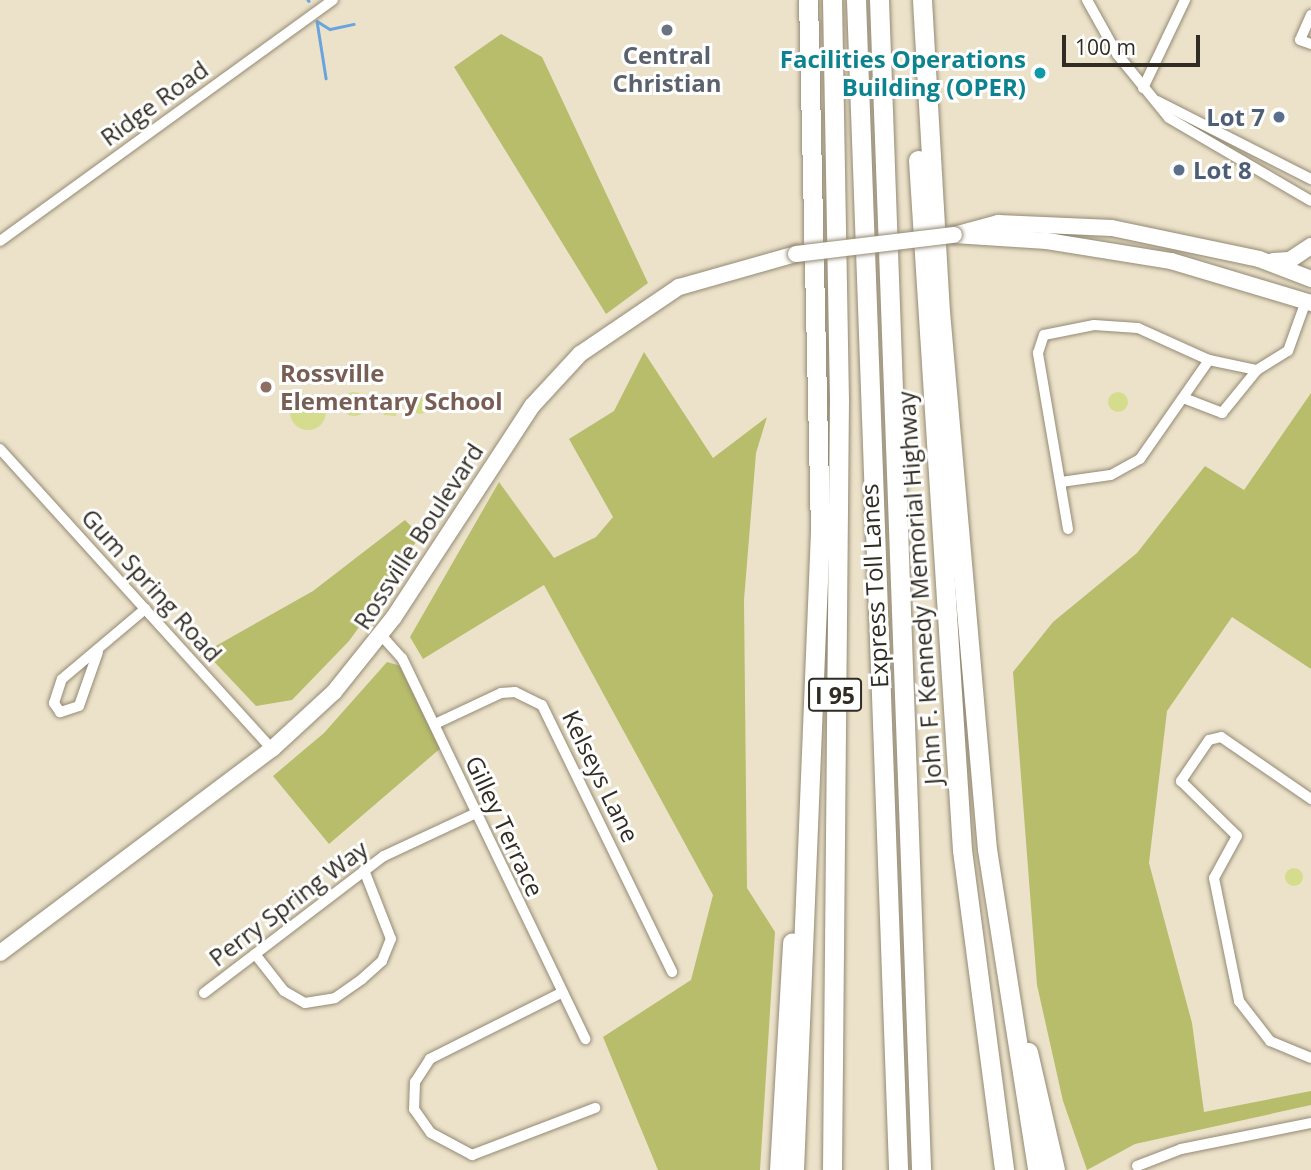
<!DOCTYPE html>
<html>
<head>
<meta charset="utf-8">
<style>
	body { margin:0 }
	#map { position:relative; width:1311px; height:1170px; overflow:hidden; background:#ece2ca; font-family:"Open Sans",sans-serif }
	div>[style] { position:absolute }
	.green>* { inset:0; background:#d6dc8d }
	.round { border-radius:50% }
	.forest>* { inset:0; background:#b7bd6b }
	.stream>* { height:2.5px; margin:-1.25px; padding:0 1.25px; transform-origin:1.25px; border-radius:1.25px; background:#69a4de }
	.roads { filter:drop-shadow(0 0 2px #948a74) drop-shadow(0 0 2px #948a74) }
	.street>* { height:10px; margin:-5px; padding:0 5px; transform-origin:5px; border-radius:5px; background:#fff }
	.secondary>* { height:16px; margin:-8px; padding:0 8px; transform-origin:8px; border-radius:8px; background:#fff }
	.highway>* { height:19px; margin:-9.5px; padding:0 9.5px; transform-origin:9.5px; border-radius:9.5px; background:#fff }
	.bridges { filter:drop-shadow(0 0 2px #948a74) drop-shadow(0 0 2px #948a74) }
	.secondary-bridge>* { height:16px; margin:-8px; padding:0 8px; transform-origin:8px; border-radius:8px; background:#fff }
	.dots>* { width:19px; height:19px; translate:-50% -50%; box-sizing:border-box; border:4px solid #fff; border-radius:50% }
	span { translate:-50% -50%; white-space:nowrap; text-align:center; line-height:1.15; -webkit-text-stroke:6px #fff; paint-order:stroke }
	.shield-label span { padding:2px 5px; background:#fff; border:2px solid; border-radius:5px; -webkit-text-stroke-width:0 }
	.shield-label { font-size:23px; color:#302c23; font-weight:700 }
	.worship-label { font-size:24px; color:#5b616d; font-weight:700 }
	.culture-label { font-size:24px; color:#0d838f; font-weight:700 }
	.right { translate:-100% -50%; text-align:right }
	.street-label { font-size:24px; color:#302c23 }
	.service-label { font-size:24px; color:#4e5e75; font-weight:700 }
	.left { translate:0 -50%; text-align:left }
	.education-label { font-size:24px; color:#785e54; font-weight:700 }
	.scale { position:absolute; left:1062px; top:35px; width:138px; height:32px; box-sizing:border-box; border:4px solid #302c23; border-top:0; padding-left:9px; font-size:21px; line-height:24px; white-space:nowrap; color:#302c23; -webkit-text-stroke:5px #fff; paint-order:stroke }
</style>
</head>
<body>
<div id="map">
	<div class="green">
		<div class="round" style="left:342px;top:392px;width:24px;height:24px"></div>
		<div class="round" style="left:1108px;top:392px;width:20px;height:20px"></div>
		<div class="round" style="left:290px;top:394px;width:36px;height:36px"></div>
		<div class="round" style="left:411px;top:396px;width:18px;height:18px"></div>
		<div style="clip-path:polygon(379px 396px,394px 397px,396px 416px,384px 415px)"></div>
		<div class="round" style="left:1285px;top:868px;width:18px;height:18px"></div>
	</div>
	<div class="forest">
		<div style="clip-path:polygon(501px 34px,542px 57px,648px 283px,606px 314px,454px 67px)"></div>
		<div style="clip-path:polygon(644px 352px,713px 458px,767px 417px,756px 453px,744px 600px,747px 888px,775px 932px,760px 1170px,658px 1170px,603px 1037px,691px 980px,713px 895px,544px 585px,423px 659px,410px 637px,499px 482px,554px 558px,596px 537px,613px 517px,569px 439px,614px 411px)"></div>
		<div style="clip-path:polygon(1311px 393px,1311px 669px,1232px 617px,1167px 711px,1149px 863px,1192px 1023px,1204px 1112px,1311px 1091px,1311px 1105px,1135px 1144px,1087px 1170px,1063px 1101px,1037px 985px,1013px 672px,1053px 622px,1137px 553px,1205px 466px,1244px 490px)"></div>
		<div style="clip-path:polygon(405px 520px,420px 535px,391px 583px,349px 641px,292px 700px,256px 706px,205px 652px,313px 591px)"></div>
		<div style="clip-path:polygon(387px 662px,408px 668px,442px 747px,329px 844px,273px 776px,324px 733px)"></div>
	</div>
	<div class="stream">
		<div style="left:308px;top:0;width:1px;rotate:45deg"></div>
		<div style="left:317px;top:21px;width:58px;rotate:81deg"></div>
		<div style="left:317px;top:21px;width:15px;rotate:32deg"></div>
		<div style="left:330px;top:29px;width:24px;rotate:-12deg"></div>
	</div>
	<div class="roads">
		<div class="street">
			<div style="left:1087px;top:0;width:62px;rotate:60.9deg"></div>
			<div style="left:1117px;top:54px;width:82px;rotate:50.9deg"></div>
			<div style="left:1169px;top:118px;width:164px;rotate:30.3deg"></div>
			<div style="left:1311px;top:15px;width:27px;rotate:114deg"></div>
			<div style="left:1300px;top:40px;width:12px;rotate:20deg"></div>
			<div style="left:1143px;top:88px;width:98px;rotate:-64.5deg"></div>
			<div style="left:1157px;top:101px;width:173px;rotate:26.9deg"></div>
			<div style="left:0;top:241px;width:411px;rotate:-35.9deg"></div>
			<div style="left:1186px;top:399px;width:39px;rotate:21deg"></div>
			<div style="left:1222px;top:413px;width:55px;rotate:-50.9deg"></div>
			<div style="left:0;top:449px;width:405px;rotate:47.8deg"></div>
			<div style="left:1061px;top:482px;width:50px;rotate:-8deg"></div>
			<div style="left:1111px;top:475px;width:33px;rotate:-29deg"></div>
			<div style="left:1140px;top:459px;width:121px;rotate:-55.1deg"></div>
			<div style="left:1068px;top:529px;width:179px;rotate:-99.7deg"></div>
			<div style="left:1038px;top:353px;width:19px;rotate:-72deg"></div>
			<div style="left:1044px;top:335px;width:51px;rotate:-11.3deg"></div>
			<div style="left:1094px;top:325px;width:44px;rotate:3.9deg"></div>
			<div style="left:1138px;top:328px;width:78px;rotate:24.3deg"></div>
			<div style="left:1209px;top:360px;width:49px;rotate:11.8deg"></div>
			<div style="left:1257px;top:370px;width:36px;rotate:-32deg"></div>
			<div style="left:1288px;top:351px;width:53px;rotate:-70.2deg"></div>
			<div style="left:381px;top:635px;width:31px;rotate:48deg"></div>
			<div style="left:402px;top:658px;width:423px;rotate:64.3deg"></div>
			<div style="left:98px;top:652px;width:57px;rotate:109.4deg"></div>
			<div style="left:79px;top:706px;width:20px;rotate:162deg"></div>
			<div style="left:60px;top:712px;width:11px;rotate:-124deg"></div>
			<div style="left:54px;top:703px;width:25px;rotate:-72deg"></div>
			<div style="left:62px;top:679px;width:109px;rotate:-40.1deg"></div>
			<div style="left:435px;top:724px;width:73px;rotate:-25.2deg"></div>
			<div style="left:501px;top:693px;width:14px;rotate:-4deg"></div>
			<div style="left:515px;top:692px;width:30px;rotate:26deg"></div>
			<div style="left:542px;top:705px;width:297px;rotate:64deg"></div>
			<div style="left:1311px;top:799px;width:109px;rotate:-145.4deg"></div>
			<div style="left:1221px;top:737px;width:12px;rotate:166deg"></div>
			<div style="left:1209px;top:740px;width:50px;rotate:124.3deg"></div>
			<div style="left:1181px;top:781px;width:78px;rotate:44.5deg"></div>
			<div style="left:1237px;top:836px;width:48px;rotate:118.7deg"></div>
			<div style="left:1214px;top:878px;width:126px;rotate:78.5deg"></div>
			<div style="left:1239px;top:1001px;width:51px;rotate:52.2deg"></div>
			<div style="left:1270px;top:1041px;width:44px;rotate:22.5deg"></div>
			<div style="left:255px;top:954px;width:47px;rotate:51.9deg"></div>
			<div style="left:284px;top:991px;width:24px;rotate:30deg"></div>
			<div style="left:305px;top:1003px;width:30px;rotate:-9deg"></div>
			<div style="left:335px;top:998px;width:33px;rotate:-35deg"></div>
			<div style="left:362px;top:979px;width:27px;rotate:-42deg"></div>
			<div style="left:382px;top:961px;width:24px;rotate:-68deg"></div>
			<div style="left:391px;top:939px;width:74px;rotate:-111.4deg"></div>
			<div style="left:204px;top:993px;width:226px;rotate:-37.3deg"></div>
			<div style="left:384px;top:856px;width:99px;rotate:-25deg"></div>
			<div style="left:561px;top:993px;width:147px;rotate:153.3deg"></div>
			<div style="left:430px;top:1059px;width:27px;rotate:123deg"></div>
			<div style="left:415px;top:1082px;width:27px;rotate:92deg"></div>
			<div style="left:414px;top:1109px;width:29px;rotate:55deg"></div>
			<div style="left:431px;top:1133px;width:47px;rotate:28.2deg"></div>
			<div style="left:472px;top:1155px;width:132px;rotate:-20.9deg"></div>
			<div style="left:1137px;top:1166px;width:47px;rotate:-21.1deg"></div>
			<div style="left:1181px;top:1149px;width:133px;rotate:-11.3deg"></div>
		</div>
		<div class="secondary">
			<div style="left:954px;top:235px;width:46px;rotate:-15.3deg"></div>
			<div style="left:998px;top:223px;width:114px;rotate:2.5deg"></div>
			<div style="left:1112px;top:228px;width:150px;rotate:11.9deg"></div>
			<div style="left:1259px;top:259px;width:56px;rotate:21deg"></div>
			<div style="left:954px;top:235px;width:93px;rotate:3.7deg"></div>
			<div style="left:1047px;top:241px;width:126px;rotate:9.2deg"></div>
			<div style="left:1171px;top:261px;width:146px;rotate:16.7deg"></div>
			<div style="left:1273px;top:261px;width:17px;rotate:-3deg"></div>
			<div style="left:1290px;top:260px;width:25px;rotate:-34deg"></div>
			<div style="left:0;top:953px;width:340px;rotate:-36.9deg"></div>
			<div style="left:272px;top:749px;width:84px;rotate:-42.6deg"></div>
			<div style="left:334px;top:692px;width:96px;rotate:-51.3deg"></div>
			<div style="left:394px;top:617px;width:252px;rotate:-56.8deg"></div>
			<div style="left:532px;top:406px;width:71px;rotate:-47.3deg"></div>
			<div style="left:580px;top:354px;width:120px;rotate:-34.1deg"></div>
			<div style="left:679px;top:287px;width:122px;rotate:-15.8deg"></div>
		</div>
		<div class="highway">
			<div style="left:856px;top:0;width:1171px;rotate:87.94deg"></div>
			<div style="left:879px;top:0;width:1171px;rotate:87.94deg"></div>
			<div style="left:922px;top:0;width:312px;rotate:86.7deg"></div>
			<div style="left:940px;top:311px;width:540px;rotate:85.01deg"></div>
			<div style="left:987px;top:849px;width:325px;rotate:81.1deg"></div>
			<div style="left:918px;top:160px;width:691px;rotate:86.35deg"></div>
			<div style="left:962px;top:850px;width:323px;rotate:82.5deg"></div>
			<div style="left:1028px;top:1052px;width:121px;rotate:77.1deg"></div>
			<div style="left:779px;top:1170px;width:228px;rotate:-86.7deg"></div>
			<div style="left:794px;top:1170px;width:640px;rotate:-87.67deg"></div>
			<div style="left:820px;top:531px;width:531px;rotate:-91.29deg"></div>
			<div style="left:832px;top:1170px;width:770px;rotate:-89.48deg"></div>
			<div style="left:839px;top:400px;width:400px;rotate:-91deg"></div>
		</div>
	</div>
	<div class="bridges">
		<div class="secondary-bridge">
			<div style="left:796px;top:254px;width:159px;rotate:-6.9deg"></div>
		</div>
	</div>
	<div class="dots">
		<div style="left:667px;top:30px;background:#6b7280"></div>
		<div style="left:1040px;top:73px;background:#0f9aa8"></div>
		<div style="left:1279px;top:117px;background:#5c6f8a"></div>
		<div style="left:1179px;top:170px;background:#5c6f8a"></div>
		<div style="left:266px;top:387px;background:#8d6e63"></div>
	</div>
	<div class="shield-label">
		<span style="left:835px;top:695px">I 95</span>
	</div>
	<div class="worship-label">
		<span style="left:667px;top:69px">Central<br>Christian</span>
	</div>
	<div class="culture-label">
		<span class="right" style="left:1026px;top:73px">Facilities Operations<br>Building (OPER)</span>
	</div>
	<div class="street-label">
		<span style="left:154px;top:103px;rotate:-36deg">Ridge Road</span>
		<span style="left:418px;top:536px;rotate:-57deg">Rossville Boulevard</span>
		<span style="left:152px;top:585px;rotate:48deg">Gum Spring Road</span>
		<span style="left:874px;top:586px;rotate:-93deg">Express Toll Lanes</span>
		<span style="left:919px;top:588px;rotate:-94deg">John F. Kennedy Memorial Highway</span>
		<span style="left:601px;top:776px;rotate:64deg">Kelseys Lane</span>
		<span style="left:505px;top:826px;rotate:65deg">Gilley Terrace</span>
		<span style="left:288px;top:903px;rotate:-37deg">Perry Spring Way</span>
	</div>
	<div class="service-label">
		<span class="right" style="left:1265px;top:117px">Lot 7</span>
		<span class="left" style="left:1193px;top:170px">Lot 8</span>
	</div>
	<div class="education-label">
		<span class="left" style="left:280px;top:387px">Rossville<br>Elementary School</span>
	</div>
	<div class="scale">100 m</div>
</div>
</body>
</html>
